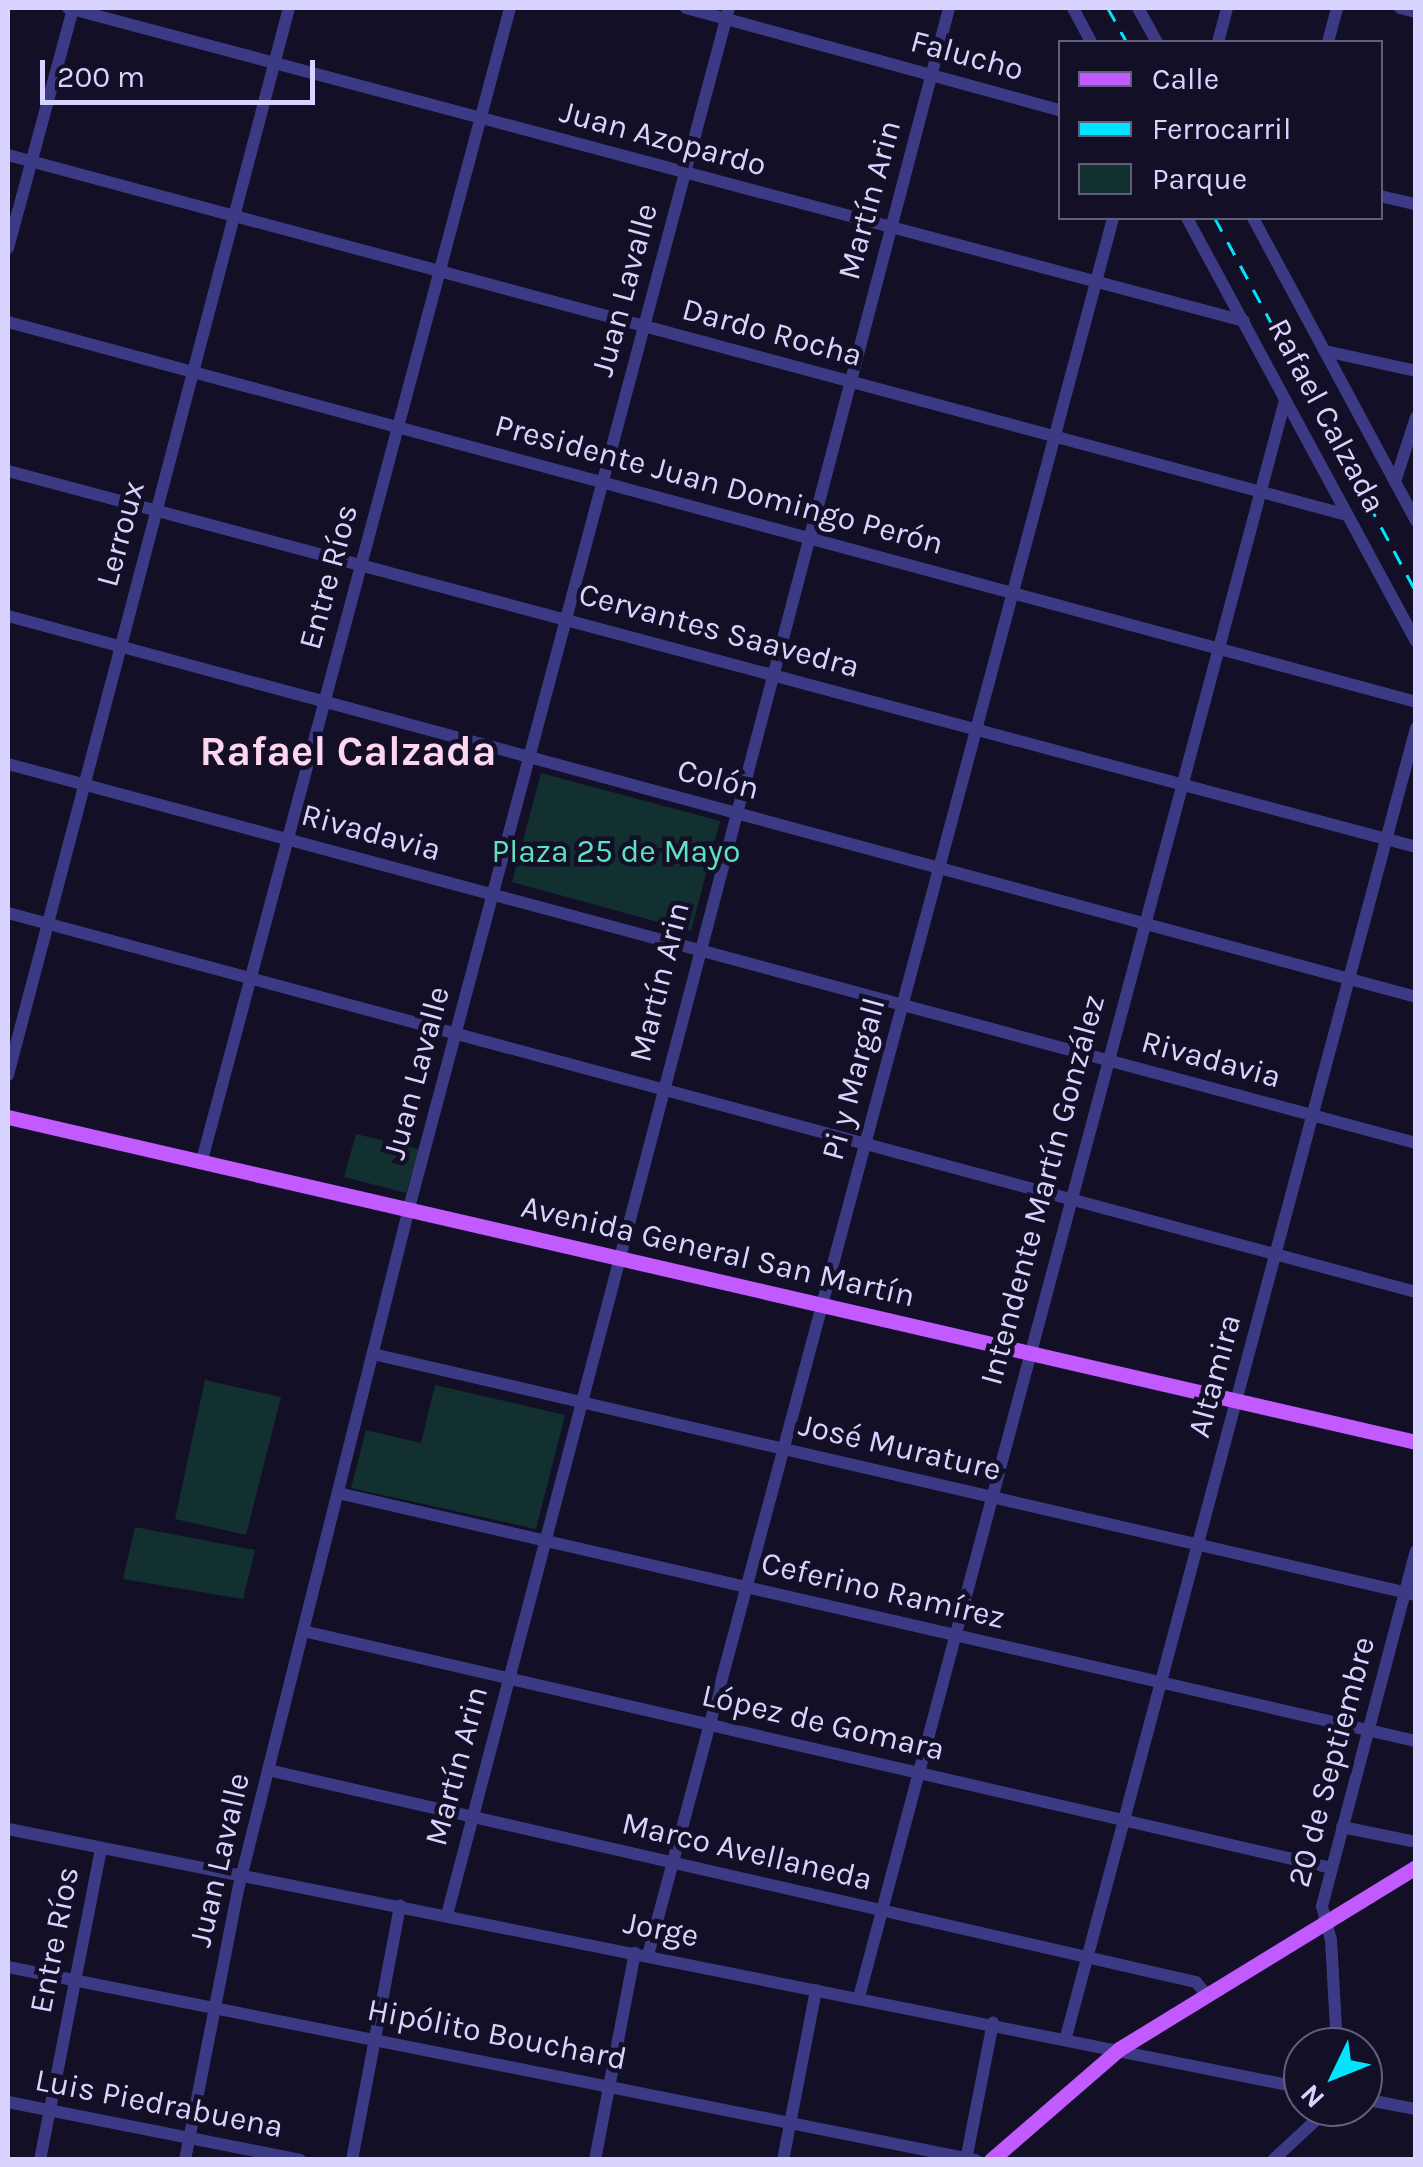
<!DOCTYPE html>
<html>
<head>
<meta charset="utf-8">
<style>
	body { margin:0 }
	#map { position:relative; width:1423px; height:2167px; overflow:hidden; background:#130f26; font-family:Karla,sans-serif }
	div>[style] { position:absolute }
	.green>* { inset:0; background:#12302f }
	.minor>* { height:12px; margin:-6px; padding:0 6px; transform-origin:6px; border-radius:6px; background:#3d3a85 }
	.major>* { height:15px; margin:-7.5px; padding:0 7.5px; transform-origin:7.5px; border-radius:7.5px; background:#c25bff }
	.rail>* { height:2.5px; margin-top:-1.25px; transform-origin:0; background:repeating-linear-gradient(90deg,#00e5ff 0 15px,transparent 0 27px) }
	span { translate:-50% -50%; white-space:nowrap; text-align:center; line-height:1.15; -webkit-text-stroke:9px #130f26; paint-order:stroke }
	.street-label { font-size:32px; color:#d9d4ff }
	.park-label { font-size:32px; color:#5fe0c0 }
	.district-label { font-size:42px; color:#ffd6f0; font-weight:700 }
	.frame { position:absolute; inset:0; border:10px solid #d9d4ff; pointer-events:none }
	.legend { position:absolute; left:1058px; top:40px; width:325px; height:180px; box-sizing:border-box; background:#130f26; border:2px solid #625e7d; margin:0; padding:12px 18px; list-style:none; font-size:30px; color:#d9d4ff }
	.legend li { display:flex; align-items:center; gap:20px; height:50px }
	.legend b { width:50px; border:2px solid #625e7d }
	.north { position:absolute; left:1283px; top:2027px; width:100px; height:100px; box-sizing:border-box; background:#130f26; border:2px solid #625e7d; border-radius:50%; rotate:227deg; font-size:28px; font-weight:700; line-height:40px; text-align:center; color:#d9d4ff }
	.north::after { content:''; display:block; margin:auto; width:35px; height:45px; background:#00e5ff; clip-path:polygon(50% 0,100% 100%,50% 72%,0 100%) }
	.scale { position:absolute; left:40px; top:60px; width:275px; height:45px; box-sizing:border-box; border:5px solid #d9d4ff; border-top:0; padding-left:12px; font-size:30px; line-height:35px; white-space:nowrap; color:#d9d4ff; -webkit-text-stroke:8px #130f26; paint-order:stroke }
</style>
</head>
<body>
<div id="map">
	<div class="green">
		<div style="clip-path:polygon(541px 773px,720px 821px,691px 931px,512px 882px)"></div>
		<div style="clip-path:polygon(356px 1134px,419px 1149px,406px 1193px,344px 1177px)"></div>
		<div style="clip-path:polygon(205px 1380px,281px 1397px,246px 1535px,175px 1519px)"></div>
		<div style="clip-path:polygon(435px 1385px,565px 1415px,536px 1529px,351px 1488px,366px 1430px,421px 1443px)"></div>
		<div style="clip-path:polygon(135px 1527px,255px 1550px,243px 1599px,123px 1579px)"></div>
	</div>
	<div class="minor">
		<div style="left:68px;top:8px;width:1217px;rotate:14.9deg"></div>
		<div style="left:686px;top:8px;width:388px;rotate:15.3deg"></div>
		<div style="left:1073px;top:8px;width:38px;rotate:62deg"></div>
		<div style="left:1138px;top:8px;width:39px;rotate:61deg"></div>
		<div style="left:1400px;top:8px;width:16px;rotate:14deg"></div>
		<div style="left:1218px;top:42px;width:35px;rotate:-75deg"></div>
		<div style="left:1328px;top:42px;width:35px;rotate:-75deg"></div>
		<div style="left:8px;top:155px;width:1387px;rotate:15.05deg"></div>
		<div style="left:1380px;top:196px;width:37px;rotate:13deg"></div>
		<div style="left:1187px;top:218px;width:481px;rotate:61.6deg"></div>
		<div style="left:1253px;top:218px;width:344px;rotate:61.7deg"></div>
		<div style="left:8px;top:248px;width:249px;rotate:-74.8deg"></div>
		<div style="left:8px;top:322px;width:1458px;rotate:15.1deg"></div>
		<div style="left:1325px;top:351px;width:93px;rotate:12.4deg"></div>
		<div style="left:8px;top:471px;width:1457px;rotate:14.95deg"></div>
		<div style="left:1395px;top:482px;width:68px;rotate:-72.1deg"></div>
		<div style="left:8px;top:616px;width:1459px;rotate:15.14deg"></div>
		<div style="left:8px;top:764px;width:1458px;rotate:15.07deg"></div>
		<div style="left:8px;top:913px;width:1458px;rotate:15.07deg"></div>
		<div style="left:8px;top:1075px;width:1103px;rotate:-75.25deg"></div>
		<div style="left:202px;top:1160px;width:1192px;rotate:-75.03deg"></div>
		<div style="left:373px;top:1354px;width:1070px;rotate:13.01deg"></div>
		<div style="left:338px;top:1493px;width:1106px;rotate:12.96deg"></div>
		<div style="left:303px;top:1631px;width:1055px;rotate:12.98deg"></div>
		<div style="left:268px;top:1770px;width:952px;rotate:12.87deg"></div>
		<div style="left:1196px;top:1982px;width:17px;rotate:50deg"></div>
		<div style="left:1342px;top:1827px;width:70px;rotate:11.5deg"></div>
		<div style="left:8px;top:1829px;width:1321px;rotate:11.31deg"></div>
		<div style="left:447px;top:1915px;width:1972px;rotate:-75.25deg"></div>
		<div style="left:648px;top:1955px;width:1798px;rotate:-75.01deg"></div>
		<div style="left:8px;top:1967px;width:987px;rotate:11.28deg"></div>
		<div style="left:859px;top:1997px;width:1653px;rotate:-75.06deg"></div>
		<div style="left:1066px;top:2037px;width:1355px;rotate:-75.03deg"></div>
		<div style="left:1337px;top:2047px;width:107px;rotate:-93.2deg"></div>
		<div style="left:1331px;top:1940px;width:35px;rotate:-105deg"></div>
		<div style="left:1322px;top:1906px;width:367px;rotate:-75.2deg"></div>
		<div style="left:1363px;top:2099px;width:54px;rotate:10.7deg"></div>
		<div style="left:8px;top:2102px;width:298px;rotate:11.2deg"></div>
		<div style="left:967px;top:2155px;width:135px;rotate:-78.9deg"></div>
		<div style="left:40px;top:2160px;width:318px;rotate:-78.9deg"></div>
		<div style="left:185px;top:2160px;width:275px;rotate:-78.9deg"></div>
		<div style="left:238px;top:1890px;width:703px;rotate:-75.92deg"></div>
		<div style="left:409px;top:1208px;width:1242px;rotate:-75.07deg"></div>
		<div style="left:352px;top:2160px;width:259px;rotate:-79.3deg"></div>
		<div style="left:595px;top:2160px;width:211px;rotate:-79.1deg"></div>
		<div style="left:783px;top:2160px;width:173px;rotate:-79deg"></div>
		<div style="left:1273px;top:2160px;width:78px;rotate:-42.9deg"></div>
	</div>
	<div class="major">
		<div style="left:8px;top:1117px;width:1445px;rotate:13deg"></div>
		<div style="left:991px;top:2160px;width:169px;rotate:-40.9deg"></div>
		<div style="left:1119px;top:2049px;width:348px;rotate:-31.5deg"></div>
	</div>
	<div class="rail">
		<div style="left:1108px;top:8px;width:39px;rotate:61deg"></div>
		<div style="left:1215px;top:218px;width:424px;rotate:61.7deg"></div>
	</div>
	<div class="street-label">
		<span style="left:967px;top:56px;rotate:15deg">Falucho</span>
		<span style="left:663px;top:139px;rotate:15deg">Juan Azopardo</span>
		<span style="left:870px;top:200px;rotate:-75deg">Martín Arin</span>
		<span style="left:625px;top:290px;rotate:-75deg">Juan Lavalle</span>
		<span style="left:772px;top:333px;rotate:15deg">Dardo Rocha</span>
		<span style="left:1326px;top:416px;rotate:62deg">Rafael Calzada</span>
		<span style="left:719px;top:485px;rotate:15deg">Presidente Juan Domingo Perón</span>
		<span style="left:121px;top:534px;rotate:-75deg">Lerroux</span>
		<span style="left:329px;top:577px;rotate:-75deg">Entre Ríos</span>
		<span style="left:719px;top:631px;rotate:15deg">Cervantes Saavedra</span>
		<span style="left:718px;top:780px;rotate:14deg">Colón</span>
		<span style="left:371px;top:833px;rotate:15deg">Rivadavia</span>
		<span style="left:660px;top:982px;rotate:-76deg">Martín Arin</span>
		<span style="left:1211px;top:1060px;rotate:15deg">Rivadavia</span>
		<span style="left:417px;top:1073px;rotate:-75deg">Juan Lavalle</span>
		<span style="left:854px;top:1079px;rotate:-75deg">Pi y Margall</span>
		<span style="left:1043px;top:1190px;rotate:-75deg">Intendente Martín González</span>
		<span style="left:718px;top:1252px;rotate:13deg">Avenida General San Martín</span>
		<span style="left:1215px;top:1376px;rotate:-75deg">Altamira</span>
		<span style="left:900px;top:1448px;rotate:13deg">José Murature</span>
		<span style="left:883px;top:1591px;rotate:13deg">Ceferino Ramírez</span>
		<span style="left:823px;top:1723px;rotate:13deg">López de Gomara</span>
		<span style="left:1332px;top:1762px;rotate:-75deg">20 de Septiembre</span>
		<span style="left:457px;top:1766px;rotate:-75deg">Martín Arin</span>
		<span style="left:747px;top:1852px;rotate:13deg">Marco Avellaneda</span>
		<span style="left:220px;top:1860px;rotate:-77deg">Juan Lavalle</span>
		<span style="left:661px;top:1930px;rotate:11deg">Jorge</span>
		<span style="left:55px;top:1940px;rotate:-79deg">Entre Ríos</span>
		<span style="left:497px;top:2035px;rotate:11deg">Hipólito Bouchard</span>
		<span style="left:159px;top:2104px;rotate:11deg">Luis Piedrabuena</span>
	</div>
	<div class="park-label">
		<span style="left:616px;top:852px">Plaza 25 de Mayo</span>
	</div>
	<div class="district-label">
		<span style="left:348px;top:751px">Rafael Calzada</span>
	</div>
	<div class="frame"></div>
	<ul class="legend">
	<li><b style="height:12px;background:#c25bff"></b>Calle</li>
	<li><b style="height:12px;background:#00e5ff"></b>Ferrocarril</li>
	<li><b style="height:28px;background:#12302f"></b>Parque</li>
	</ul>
	<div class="north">N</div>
	<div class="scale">200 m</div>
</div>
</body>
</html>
